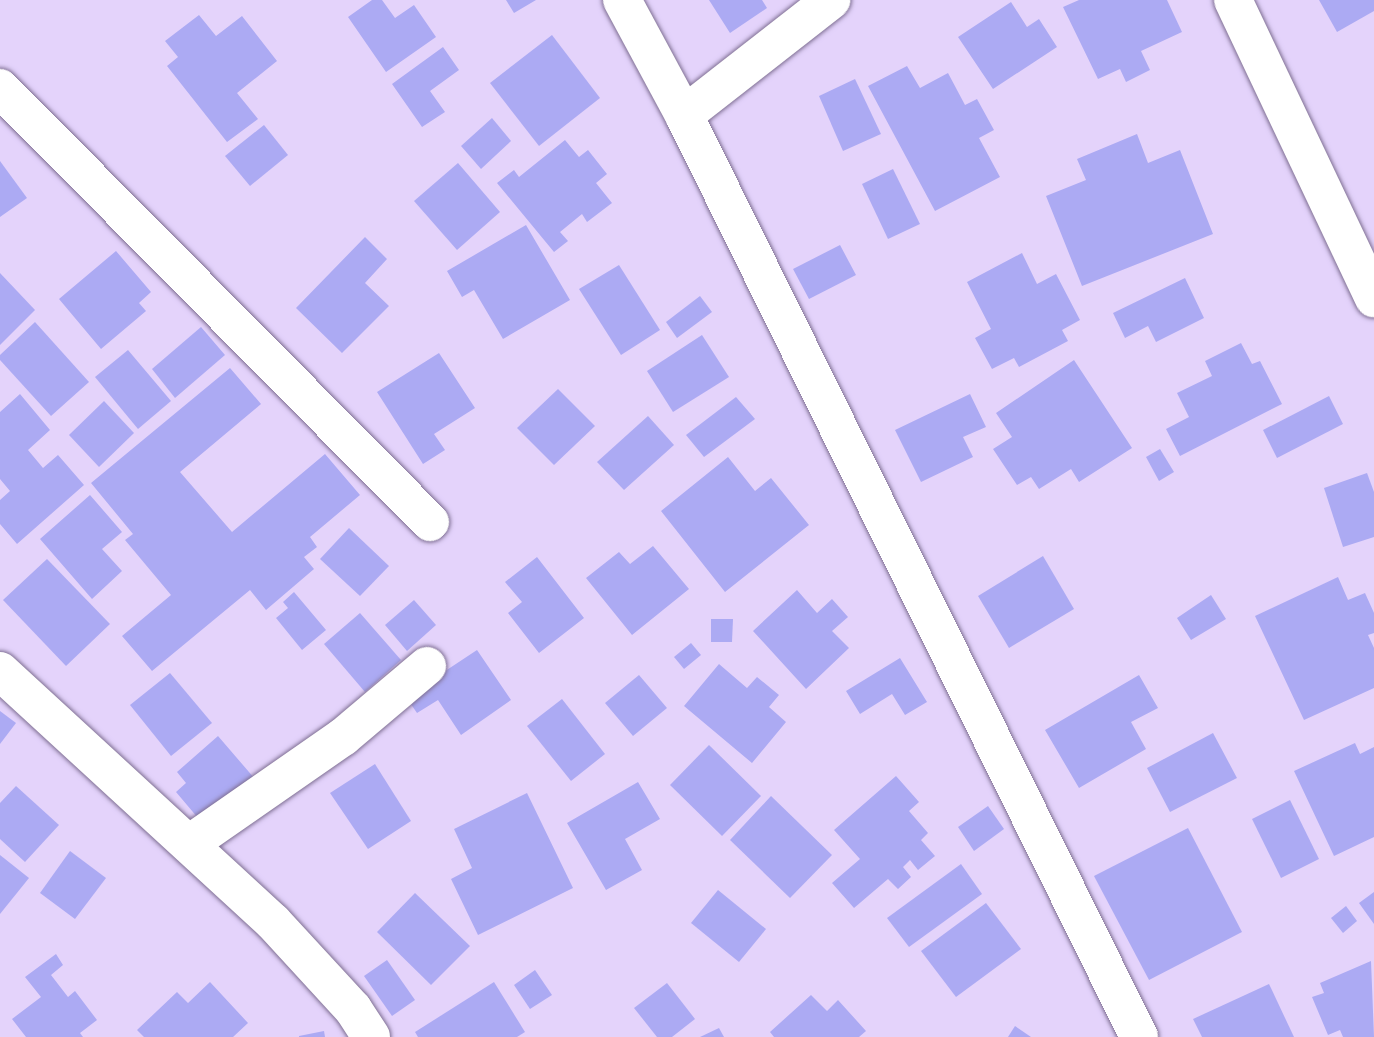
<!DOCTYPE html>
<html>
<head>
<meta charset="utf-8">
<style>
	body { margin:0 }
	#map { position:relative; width:1374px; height:1037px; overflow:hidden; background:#e4d3fb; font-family:Arial,sans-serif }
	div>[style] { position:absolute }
	.building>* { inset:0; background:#acaaf3 }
	.roads { filter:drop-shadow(0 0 2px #7f6f93) drop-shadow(0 0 2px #7f6f93) }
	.minor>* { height:38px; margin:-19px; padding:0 19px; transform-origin:19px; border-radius:19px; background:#fff }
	span { translate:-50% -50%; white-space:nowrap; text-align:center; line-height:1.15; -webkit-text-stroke:5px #fdfdfd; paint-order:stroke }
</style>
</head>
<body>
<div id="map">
	<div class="building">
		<div style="clip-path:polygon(372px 0,382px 0,395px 18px,414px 5px,436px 37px,386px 72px,348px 17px)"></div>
		<div style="clip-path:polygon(506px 0,536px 0,514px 13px)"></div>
		<div style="clip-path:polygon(709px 0,762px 0,767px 8px,730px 33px)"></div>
		<div style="clip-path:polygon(1079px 0,1167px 0,1182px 32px,1141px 51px,1150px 70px,1126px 82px,1120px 69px,1098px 79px,1063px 7px)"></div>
		<div style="clip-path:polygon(1319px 0,1374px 0,1374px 11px,1337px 32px)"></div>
		<div style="clip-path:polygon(1011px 2px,1027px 27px,1039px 19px,1057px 47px,993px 89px,958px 37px)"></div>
		<div style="clip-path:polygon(199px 15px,216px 36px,242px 16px,277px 61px,237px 93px,258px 119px,227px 142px,167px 66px,178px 57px,165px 41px)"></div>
		<div style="clip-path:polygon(552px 35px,600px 98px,539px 146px,490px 83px)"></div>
		<div style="clip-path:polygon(443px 47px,459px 70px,430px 91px,445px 112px,422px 127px,392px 84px)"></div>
		<div style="clip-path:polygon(907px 66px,920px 88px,948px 73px,965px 105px,977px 99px,994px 130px,979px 138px,1000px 177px,935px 211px,868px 86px)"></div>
		<div style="clip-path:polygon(855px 79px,881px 134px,843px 151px,819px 96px)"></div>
		<div style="clip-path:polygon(492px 118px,511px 141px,481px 169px,461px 146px)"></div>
		<div style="clip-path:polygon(264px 125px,288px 155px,250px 186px,225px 156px)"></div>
		<div style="clip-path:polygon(1137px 134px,1148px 163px,1180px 150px,1213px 234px,1082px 286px,1046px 196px,1086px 180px,1077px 159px)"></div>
		<div style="clip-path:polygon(565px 140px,579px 157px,588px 150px,607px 174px,596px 183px,612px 203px,587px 222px,582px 214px,560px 232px,568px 241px,554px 252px,497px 183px,514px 170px,519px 177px)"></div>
		<div style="clip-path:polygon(0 161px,27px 198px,0 217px)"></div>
		<div style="clip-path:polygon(458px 163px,500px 212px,457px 250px,414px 201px)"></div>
		<div style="clip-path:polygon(893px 169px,920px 224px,888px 239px,862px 184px)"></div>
		<div style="clip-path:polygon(526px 225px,570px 300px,503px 339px,474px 290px,462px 297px,447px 271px)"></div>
		<div style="clip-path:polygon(365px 237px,387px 259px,365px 283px,389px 306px,342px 353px,296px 308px)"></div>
		<div style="clip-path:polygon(840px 245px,856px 275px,809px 299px,793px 269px)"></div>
		<div style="clip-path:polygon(116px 251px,151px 292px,139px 303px,146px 311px,101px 349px,59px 299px)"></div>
		<div style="clip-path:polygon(1022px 253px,1037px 284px,1056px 274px,1080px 320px,1062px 330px,1068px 341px,1019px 367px,1014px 358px,992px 369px,975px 338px,991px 329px,967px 282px)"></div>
		<div style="clip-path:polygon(619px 265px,660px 330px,621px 355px,579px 289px)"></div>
		<div style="clip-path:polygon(0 273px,35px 310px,0 345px)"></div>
		<div style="clip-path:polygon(1185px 278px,1204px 318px,1156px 342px,1148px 326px,1125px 338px,1113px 313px)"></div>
		<div style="clip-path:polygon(700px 296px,712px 312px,677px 338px,666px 322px)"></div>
		<div style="clip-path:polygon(35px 322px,89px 382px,51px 416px,0 360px,0 355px)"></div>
		<div style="clip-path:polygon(201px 327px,225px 355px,175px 398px,152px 369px)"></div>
		<div style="clip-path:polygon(702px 335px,729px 377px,673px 412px,647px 371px)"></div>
		<div style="clip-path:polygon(1241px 343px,1252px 364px,1260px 361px,1282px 404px,1180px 456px,1166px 429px,1189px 417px,1177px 393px,1212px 376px,1205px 361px)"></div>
		<div style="clip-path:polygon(128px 350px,171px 401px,138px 429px,95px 377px)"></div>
		<div style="clip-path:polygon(439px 353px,475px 408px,434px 434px,445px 450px,423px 464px,377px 392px)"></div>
		<div style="clip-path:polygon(1074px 360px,1132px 448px,1079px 482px,1071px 469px,1039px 489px,1031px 477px,1017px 485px,993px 449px,1012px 437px,996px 413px)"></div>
		<div style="clip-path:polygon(230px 368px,261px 404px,180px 472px,232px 532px,325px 454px,360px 495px,310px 537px,317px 547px,304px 557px,314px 569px,266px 610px,250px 590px,152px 671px,122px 636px,171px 595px,125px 540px,133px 534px,91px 483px)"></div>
		<div style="clip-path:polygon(558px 389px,595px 426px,554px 465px,517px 428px)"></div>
		<div style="clip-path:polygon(20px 394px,50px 430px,28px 450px,43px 468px,58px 455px,84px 485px,17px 544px,0 524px,0 500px,10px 491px,0 479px,0 412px)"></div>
		<div style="clip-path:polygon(970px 394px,986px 427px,963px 437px,973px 457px,921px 482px,895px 430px)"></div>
		<div style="clip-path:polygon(1329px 396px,1343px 424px,1277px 458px,1263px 430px)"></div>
		<div style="clip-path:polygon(736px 397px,755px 419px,704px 457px,686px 435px)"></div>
		<div style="clip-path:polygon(104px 401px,134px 433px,99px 467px,69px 435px)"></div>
		<div style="clip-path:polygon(648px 416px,674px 445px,624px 490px,597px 462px)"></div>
		<div style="clip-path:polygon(1160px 449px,1174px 472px,1159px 481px,1146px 457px)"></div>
		<div style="clip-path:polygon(728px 457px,755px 491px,771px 478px,809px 525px,725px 592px,661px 511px)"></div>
		<div style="clip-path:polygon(1367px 473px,1374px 492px,1374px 537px,1343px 547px,1324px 488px)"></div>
		<div style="clip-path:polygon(90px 495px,122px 532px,102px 549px,122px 571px,92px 599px,40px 539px)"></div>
		<div style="clip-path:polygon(349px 528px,389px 566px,360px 596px,320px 559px)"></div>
		<div style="clip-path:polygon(653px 546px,689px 589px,632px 635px,586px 578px,619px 552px,630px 564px)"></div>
		<div style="clip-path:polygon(1043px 556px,1074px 609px,1009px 648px,978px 596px)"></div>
		<div style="clip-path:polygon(537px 557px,584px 618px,539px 653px,508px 613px,522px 602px,505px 582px)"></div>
		<div style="clip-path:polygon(47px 559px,110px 624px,66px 666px,3px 600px)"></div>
		<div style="clip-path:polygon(1338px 577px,1348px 600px,1365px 593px,1374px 613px,1374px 633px,1368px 635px,1374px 648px,1374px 688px,1304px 720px,1255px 616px)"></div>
		<div style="clip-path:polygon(797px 590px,817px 613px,832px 599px,848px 617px,832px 631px,849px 648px,806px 689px,753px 631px)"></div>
		<div style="clip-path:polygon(294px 592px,326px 630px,302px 650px,276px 618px,288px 608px,283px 602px)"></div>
		<div style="clip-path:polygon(1211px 595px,1226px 619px,1191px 640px,1177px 618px)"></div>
		<div style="clip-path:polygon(414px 600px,436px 625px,407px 651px,385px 625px)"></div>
		<div style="clip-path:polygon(360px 613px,401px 660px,365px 692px,324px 644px)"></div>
		<div style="clip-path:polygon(711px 619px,733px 619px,732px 642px,711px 642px)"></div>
		<div style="clip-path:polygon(691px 643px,701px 655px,684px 669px,674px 657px)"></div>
		<div style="clip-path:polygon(477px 650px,511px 700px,461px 735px,438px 700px,417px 713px,406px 697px)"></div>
		<div style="clip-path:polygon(900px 658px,927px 702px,905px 715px,892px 694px,860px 714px,846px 691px)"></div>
		<div style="clip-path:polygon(719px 664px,747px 688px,757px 677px,779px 695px,769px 707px,786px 722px,752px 763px,684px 706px)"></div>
		<div style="clip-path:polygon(170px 673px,212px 723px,171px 756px,130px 705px)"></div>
		<div style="clip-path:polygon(639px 675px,667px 708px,633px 736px,605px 703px)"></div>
		<div style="clip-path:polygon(1139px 675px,1158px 708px,1131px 722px,1146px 749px,1079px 788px,1045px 730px)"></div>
		<div style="clip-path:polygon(562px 699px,605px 754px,571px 781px,527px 726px)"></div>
		<div style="clip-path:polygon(0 711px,16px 723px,0 744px)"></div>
		<div style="clip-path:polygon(1213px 733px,1237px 778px,1170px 812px,1147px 768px)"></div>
		<div style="clip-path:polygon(218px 736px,255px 779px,198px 818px,176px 792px,186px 783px,177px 772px)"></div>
		<div style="clip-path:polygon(1355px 743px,1360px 754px,1374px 747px,1374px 837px,1334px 856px,1294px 771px)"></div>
		<div style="clip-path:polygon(709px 745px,761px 796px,722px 836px,670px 785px)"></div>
		<div style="clip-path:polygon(375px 764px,411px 821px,368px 849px,330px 793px)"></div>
		<div style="clip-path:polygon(896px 776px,919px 802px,909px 811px,928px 833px,921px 840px,935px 856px,918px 870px,910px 860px,903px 867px,911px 877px,898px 889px,888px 879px,854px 908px,832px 883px,860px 859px,834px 830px)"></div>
		<div style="clip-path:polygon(638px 782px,660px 819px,625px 839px,642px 870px,606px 890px,567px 823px)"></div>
		<div style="clip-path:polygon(16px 786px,59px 825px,25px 862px,0 839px,0 803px)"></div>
		<div style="clip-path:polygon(527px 793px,573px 888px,478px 935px,451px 879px,472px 868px,454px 829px)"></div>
		<div style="clip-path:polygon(771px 796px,832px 855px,790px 898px,730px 840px)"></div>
		<div style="clip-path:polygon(1290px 800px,1319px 859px,1281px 878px,1252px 819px)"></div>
		<div style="clip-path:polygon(988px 806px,1004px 829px,974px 851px,958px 827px)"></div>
		<div style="clip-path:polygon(1188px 828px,1242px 932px,1149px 980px,1094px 876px)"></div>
		<div style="clip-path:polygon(70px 851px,106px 878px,75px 919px,40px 893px)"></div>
		<div style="clip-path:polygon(0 855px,29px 878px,0 914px)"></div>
		<div style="clip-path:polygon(961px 864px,982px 894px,909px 947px,887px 918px)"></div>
		<div style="clip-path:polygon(718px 890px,766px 929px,739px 962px,691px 923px)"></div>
		<div style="clip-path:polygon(1374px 892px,1374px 924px,1359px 903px)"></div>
		<div style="clip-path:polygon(415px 893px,470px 946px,431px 985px,377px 932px)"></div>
		<div style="clip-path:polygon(986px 903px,1021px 949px,956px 997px,921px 951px)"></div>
		<div style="clip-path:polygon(1346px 906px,1357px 921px,1343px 933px,1331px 918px)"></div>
		<div style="clip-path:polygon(56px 954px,63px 965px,51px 975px,68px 997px,75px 991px,97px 1020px,80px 1033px,83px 1037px,26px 1037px,12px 1019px,41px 997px,25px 977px)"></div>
		<div style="clip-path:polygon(387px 960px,415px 1000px,392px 1016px,364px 976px)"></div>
		<div style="clip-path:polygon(1371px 961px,1374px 1037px,1343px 1037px,1340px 1030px,1328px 1035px,1312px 997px,1324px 993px,1320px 983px)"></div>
		<div style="clip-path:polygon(535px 970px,552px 995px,530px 1009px,514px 985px)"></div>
		<div style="clip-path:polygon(210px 982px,248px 1023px,233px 1037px,144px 1037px,137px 1030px,177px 992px,188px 1003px)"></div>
		<div style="clip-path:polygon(494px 982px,525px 1032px,517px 1037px,418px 1037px,415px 1032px)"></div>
		<div style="clip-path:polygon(667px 983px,695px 1019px,672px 1037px,657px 1037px,634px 1008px)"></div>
		<div style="clip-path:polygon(1269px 984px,1294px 1037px,1202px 1037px,1193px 1019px)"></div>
		<div style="clip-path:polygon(811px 995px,827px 1011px,838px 1000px,866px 1031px,859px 1037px,774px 1037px,770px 1032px)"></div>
		<div style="clip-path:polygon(1015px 1026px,1031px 1037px,1008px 1037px)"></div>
		<div style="clip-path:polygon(719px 1028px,724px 1037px,700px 1037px)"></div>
		<div style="clip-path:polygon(324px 1031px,325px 1037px,299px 1037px,299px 1036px)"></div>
	</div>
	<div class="roads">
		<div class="minor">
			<div style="left:622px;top:0;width:131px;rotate:61.7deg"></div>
			<div style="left:684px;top:115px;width:1028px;rotate:63.73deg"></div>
			<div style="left:1233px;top:0;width:330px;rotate:64.7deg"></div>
			<div style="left:0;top:88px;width:611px;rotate:45.27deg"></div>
			<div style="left:684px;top:115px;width:187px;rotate:-38deg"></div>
			<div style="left:0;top:671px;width:371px;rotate:42.6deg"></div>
			<div style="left:273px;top:922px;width:118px;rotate:47.4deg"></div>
			<div style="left:353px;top:1009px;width:33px;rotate:57deg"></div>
			<div style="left:189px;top:844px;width:188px;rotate:-34.8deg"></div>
			<div style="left:343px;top:737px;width:110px;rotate:-40.2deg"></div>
		</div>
	</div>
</div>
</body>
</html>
